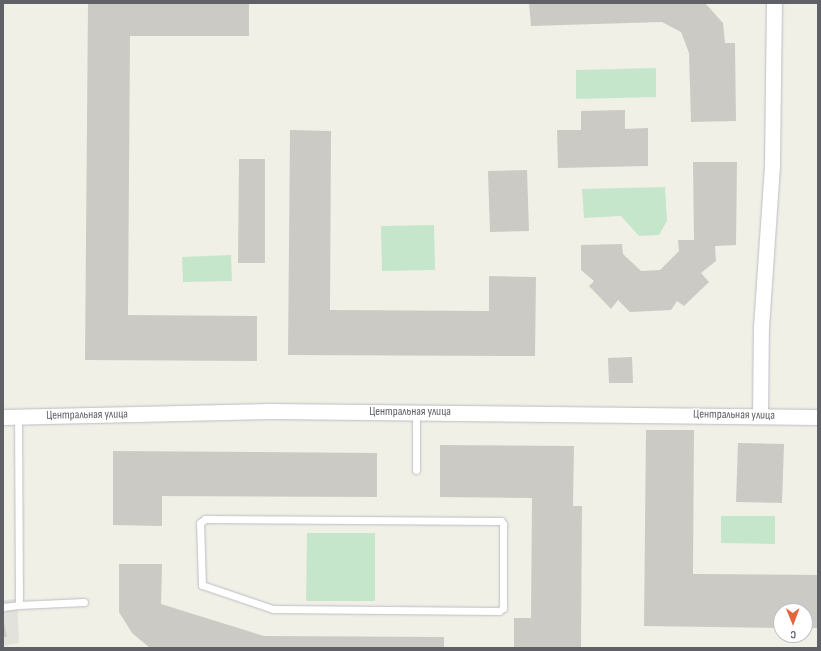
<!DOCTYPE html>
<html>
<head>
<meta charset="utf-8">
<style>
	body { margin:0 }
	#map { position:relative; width:821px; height:651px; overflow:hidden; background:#f0f0e7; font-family:"Sofia Sans Condensed",sans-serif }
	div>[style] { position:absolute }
	.industrial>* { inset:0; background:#e2e1db }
	.green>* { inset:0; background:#c5e6cb }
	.building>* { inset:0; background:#cccac4 }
	.roads { filter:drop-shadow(0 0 1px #bcbdc2) drop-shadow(0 0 1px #bcbdc2) }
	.lane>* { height:7px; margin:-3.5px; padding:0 3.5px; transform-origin:3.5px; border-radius:3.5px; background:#fff }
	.street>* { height:15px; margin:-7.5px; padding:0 7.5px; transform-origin:7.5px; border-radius:7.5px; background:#fff }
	span { translate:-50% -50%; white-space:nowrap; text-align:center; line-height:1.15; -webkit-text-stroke:3px #fff; paint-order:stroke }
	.street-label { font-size:12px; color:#5f6167 }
	.frame { position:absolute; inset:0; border:4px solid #5f6167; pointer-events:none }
	.north { position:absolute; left:773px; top:603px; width:40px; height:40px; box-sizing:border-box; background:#fff; border:1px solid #bfc0c2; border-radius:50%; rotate:179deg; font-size:11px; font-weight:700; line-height:16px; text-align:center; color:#5f6167 }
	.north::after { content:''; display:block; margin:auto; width:14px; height:18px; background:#e3653b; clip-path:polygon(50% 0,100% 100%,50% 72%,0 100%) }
</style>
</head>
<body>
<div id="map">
	<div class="industrial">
		<div style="clip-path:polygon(17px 599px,19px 643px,3px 646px,3px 600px)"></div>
	</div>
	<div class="green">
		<div style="clip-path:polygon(656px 68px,656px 97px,576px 99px,576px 70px)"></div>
		<div style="clip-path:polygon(665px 187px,667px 221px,659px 235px,639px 236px,621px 216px,584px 218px,582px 189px)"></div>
		<div style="clip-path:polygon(434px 225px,435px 270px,382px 271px,381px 226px)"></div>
		<div style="clip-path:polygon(231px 255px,232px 281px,183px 282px,182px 257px)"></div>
		<div style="clip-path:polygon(721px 516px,775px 516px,775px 544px,721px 543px)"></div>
		<div style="clip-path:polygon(307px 533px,375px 533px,375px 601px,306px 601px)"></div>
	</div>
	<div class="building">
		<div style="clip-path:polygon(88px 3px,249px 3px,249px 36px,130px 36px,128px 315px,257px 316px,257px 361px,85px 360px)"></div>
		<div style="clip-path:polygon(529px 3px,705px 3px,723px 23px,725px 43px,735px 43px,736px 121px,691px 122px,689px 53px,681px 32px,662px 22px,531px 26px)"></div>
		<div style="clip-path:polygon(625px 110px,625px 129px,648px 128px,648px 166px,558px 168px,557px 130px,581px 130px,581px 111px)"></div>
		<div style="clip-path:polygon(290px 130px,331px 131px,330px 310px,489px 311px,489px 276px,536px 277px,535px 356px,288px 355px)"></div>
		<div style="clip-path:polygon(239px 159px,265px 159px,265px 263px,238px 263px)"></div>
		<div style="clip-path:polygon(693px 162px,737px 162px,736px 245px,715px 246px,716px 261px,701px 273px,709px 282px,684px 306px,677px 301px,671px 310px,630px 312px,618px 300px,611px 309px,589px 286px,594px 281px,581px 270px,581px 245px,622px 244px,623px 254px,641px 271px,660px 270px,679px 251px,678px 240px,694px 240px)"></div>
		<div style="clip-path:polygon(527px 170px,529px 231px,490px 232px,488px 171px)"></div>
		<div style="clip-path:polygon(632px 357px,633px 383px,609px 383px,608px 358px)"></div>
		<div style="clip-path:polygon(646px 430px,694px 430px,693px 574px,818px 575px,818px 628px,805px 628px,805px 611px,781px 611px,781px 628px,644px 626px)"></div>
		<div style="clip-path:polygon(738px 443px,784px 444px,782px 503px,736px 502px)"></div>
		<div style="clip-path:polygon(440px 445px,574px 446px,573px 506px,582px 506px,581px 648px,514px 648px,514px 618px,531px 618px,532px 498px,440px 497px)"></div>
		<div style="clip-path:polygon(113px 451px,377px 453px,377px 497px,162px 496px,162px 526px,113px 525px)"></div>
		<div style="clip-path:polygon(119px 564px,162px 564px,161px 604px,264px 636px,444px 637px,444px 648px,150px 648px,132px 633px,119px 612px)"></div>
		<div style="clip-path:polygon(3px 618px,7px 637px,3px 637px)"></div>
	</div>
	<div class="roads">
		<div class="lane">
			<div style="left:416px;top:470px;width:58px;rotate:-90deg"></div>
			<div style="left:205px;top:519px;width:296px;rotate:0.4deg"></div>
			<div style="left:501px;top:521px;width:4px;rotate:56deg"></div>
			<div style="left:503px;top:524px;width:84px;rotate:90deg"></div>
			<div style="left:503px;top:608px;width:5px;rotate:143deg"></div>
			<div style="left:499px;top:611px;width:226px;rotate:-179.5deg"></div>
			<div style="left:273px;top:609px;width:75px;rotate:-161.3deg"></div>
			<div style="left:202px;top:585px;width:62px;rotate:-91.8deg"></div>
			<div style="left:200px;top:523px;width:6px;rotate:-39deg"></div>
			<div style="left:19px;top:605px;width:65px;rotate:-2.6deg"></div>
			<div style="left:3px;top:607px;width:16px;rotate:-7deg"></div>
			<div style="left:19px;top:605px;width:188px;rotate:-90.3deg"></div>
		</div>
		<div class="street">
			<div style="left:760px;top:416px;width:89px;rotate:-89.4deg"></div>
			<div style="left:761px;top:327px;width:163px;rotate:-86.1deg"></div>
			<div style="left:772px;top:164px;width:161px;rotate:-89.3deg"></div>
			<div style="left:3px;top:417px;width:267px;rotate:-1.3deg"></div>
			<div style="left:270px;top:411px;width:548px;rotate:0.63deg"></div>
		</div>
	</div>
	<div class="street-label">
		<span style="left:410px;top:412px">Центральная улица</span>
		<span style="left:87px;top:415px;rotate:-1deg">Центральная улица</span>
		<span style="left:734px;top:415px;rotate:1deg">Центральная улица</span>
	</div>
	<div class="frame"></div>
	<div class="north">С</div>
</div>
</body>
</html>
